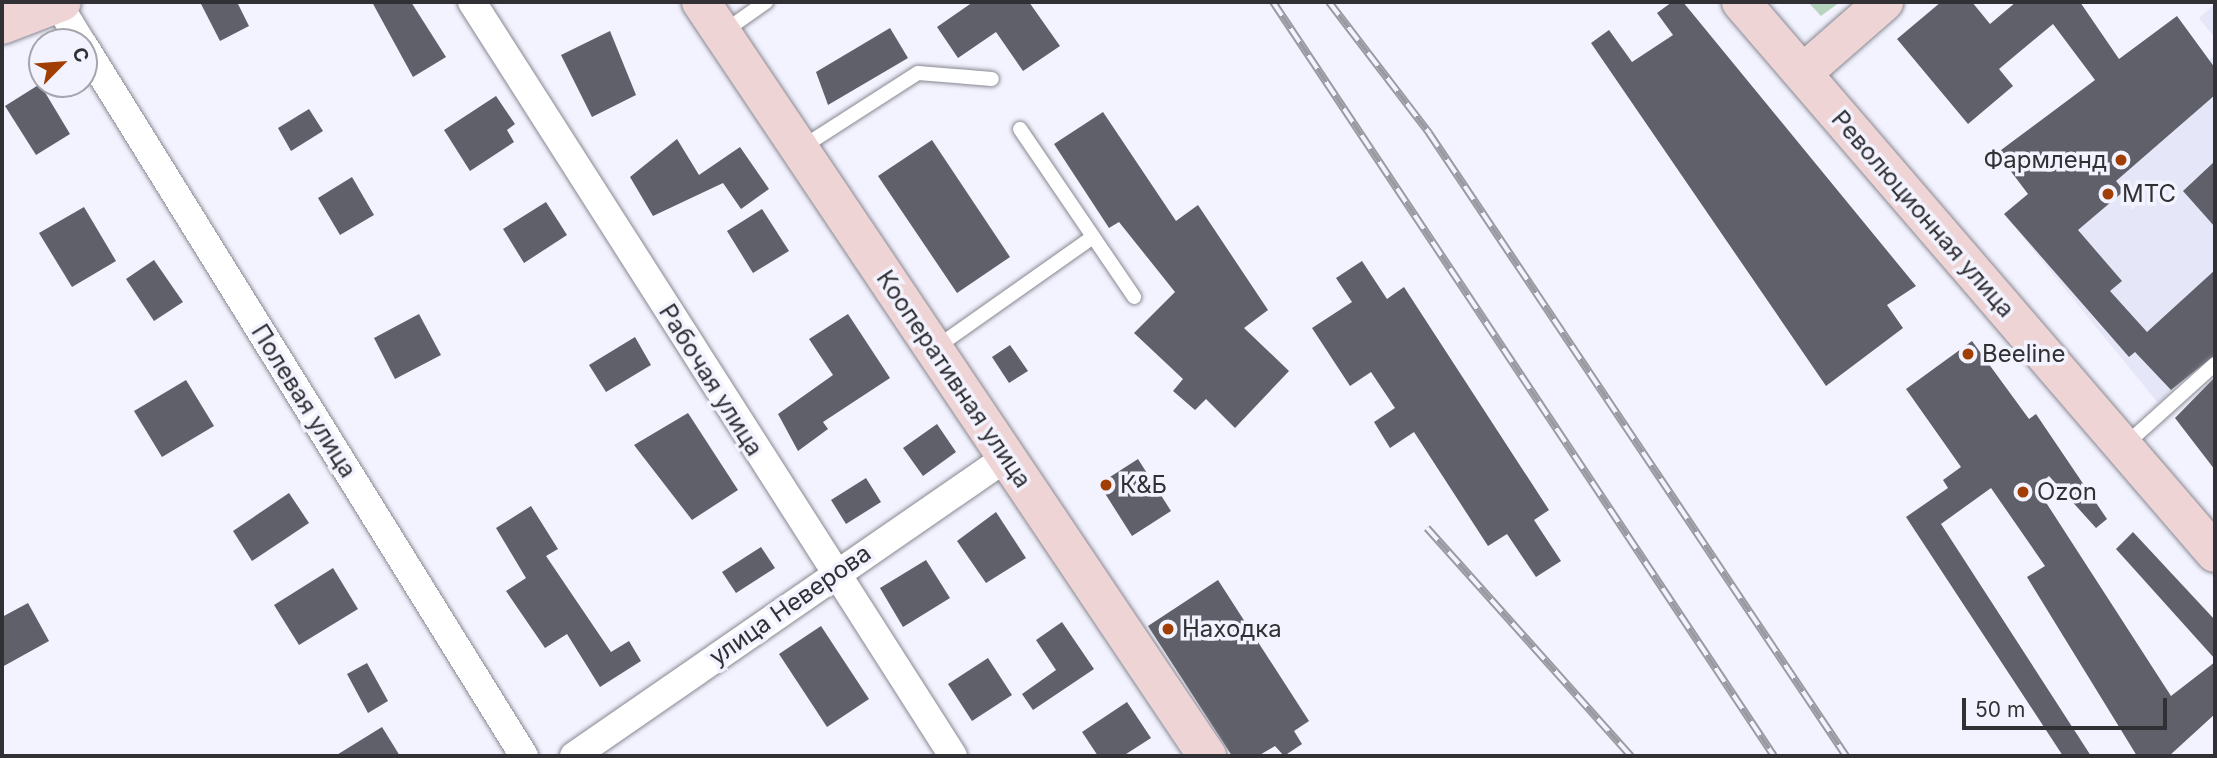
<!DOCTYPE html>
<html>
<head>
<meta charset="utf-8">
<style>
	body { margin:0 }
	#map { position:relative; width:2217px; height:758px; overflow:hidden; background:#f3f3ff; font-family:Inter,sans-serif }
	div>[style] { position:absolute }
	.built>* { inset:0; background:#e5e7f9 }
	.green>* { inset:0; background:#b7d5be }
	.building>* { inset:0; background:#5f6069 }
	.roads { filter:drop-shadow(0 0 2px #888892) drop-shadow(0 0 2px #888892) }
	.lane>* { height:14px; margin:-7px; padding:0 7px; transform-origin:7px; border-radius:7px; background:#fff }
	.street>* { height:28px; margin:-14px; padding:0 14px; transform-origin:14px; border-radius:14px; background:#fff }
	.secondary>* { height:38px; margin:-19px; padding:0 19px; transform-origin:19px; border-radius:19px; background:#efd4d6 }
	.rail>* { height:8px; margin-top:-4px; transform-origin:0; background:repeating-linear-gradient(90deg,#f3f3ff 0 16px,#9a9aa3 0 32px); box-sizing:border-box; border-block:2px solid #9a9aa3 }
	.dots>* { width:19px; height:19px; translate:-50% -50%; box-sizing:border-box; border:4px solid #f3f3ff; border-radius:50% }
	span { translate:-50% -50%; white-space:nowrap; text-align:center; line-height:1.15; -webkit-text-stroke:7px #f3f3ff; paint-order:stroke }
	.poi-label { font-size:24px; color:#313135 }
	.right { translate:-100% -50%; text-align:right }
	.left { translate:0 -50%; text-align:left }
	.street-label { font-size:24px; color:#313135 }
	.frame { position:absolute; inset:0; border:4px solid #313135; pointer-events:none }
	.north { position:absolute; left:28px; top:28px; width:70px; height:70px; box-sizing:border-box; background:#f3f3ff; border:2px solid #a5a5ae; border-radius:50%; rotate:65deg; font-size:19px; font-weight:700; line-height:28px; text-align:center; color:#313135 }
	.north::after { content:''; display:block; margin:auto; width:24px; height:32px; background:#a13e03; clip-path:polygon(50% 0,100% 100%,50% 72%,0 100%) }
	.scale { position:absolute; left:1962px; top:698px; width:205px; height:32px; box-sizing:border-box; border:4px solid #313135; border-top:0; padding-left:9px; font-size:21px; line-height:24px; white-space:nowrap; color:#313135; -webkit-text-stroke:5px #f3f3ff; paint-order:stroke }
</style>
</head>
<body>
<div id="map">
	<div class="built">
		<div style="clip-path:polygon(2215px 4px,2215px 38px,2199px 18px)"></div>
		<div style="clip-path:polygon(2215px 55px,2215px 349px,2158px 403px,2004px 214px,2103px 131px,2133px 126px)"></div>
	</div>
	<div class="green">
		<div style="clip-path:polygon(1808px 2px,1840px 2px,1821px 16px)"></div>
	</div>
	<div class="building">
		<div style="clip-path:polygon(200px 2px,237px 2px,249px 26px,220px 41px)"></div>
		<div style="clip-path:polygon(372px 2px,411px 2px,446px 57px,413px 77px)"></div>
		<div style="clip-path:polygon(973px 2px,1029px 2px,1060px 46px,1023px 71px,996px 32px,958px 58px,937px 27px)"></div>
		<div style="clip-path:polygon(1672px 2px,1683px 2px,1916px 286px,1887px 305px,1903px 328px,1826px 386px,1591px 43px,1609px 30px,1632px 62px,1673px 35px,1657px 13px)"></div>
		<div style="clip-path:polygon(1941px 2px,1972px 2px,1990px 24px,2016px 2px,2080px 2px,2119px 59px,2177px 16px,2215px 68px,2215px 95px,2116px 181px,2124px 191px,2078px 230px,2122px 281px,2110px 291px,2147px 332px,2215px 270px,2215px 355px,2171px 390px,2135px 352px,2129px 357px,2004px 214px,2028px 194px,1997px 153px,2095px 80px,2053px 24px,1999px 69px,2013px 86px,1968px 124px,1897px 39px)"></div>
		<div style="clip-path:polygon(890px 28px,908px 58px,828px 105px,816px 72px)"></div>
		<div style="clip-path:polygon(610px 31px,636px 95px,592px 117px,561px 55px)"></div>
		<div style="clip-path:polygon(40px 84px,70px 134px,36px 155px,5px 106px)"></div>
		<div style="clip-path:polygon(496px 96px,515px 124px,507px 130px,514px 142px,470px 171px,444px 130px)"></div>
		<div style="clip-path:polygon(309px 109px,323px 131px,291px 151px,278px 128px)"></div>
		<div style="clip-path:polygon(1103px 112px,1176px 221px,1198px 205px,1268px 310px,1244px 328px,1289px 371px,1235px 428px,1206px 399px,1195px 410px,1173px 391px,1183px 379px,1134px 333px,1175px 292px,1119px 222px,1109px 228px,1054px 144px)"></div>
		<div style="clip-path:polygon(677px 139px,699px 175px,740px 147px,769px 189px,741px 209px,723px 183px,653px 216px,630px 177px)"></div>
		<div style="clip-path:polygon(932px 140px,1010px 257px,957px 293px,878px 176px)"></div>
		<div style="clip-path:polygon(2215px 161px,2215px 227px,2183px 191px)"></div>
		<div style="clip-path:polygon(352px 177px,374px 215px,340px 235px,318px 198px)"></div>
		<div style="clip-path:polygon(546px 202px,567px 235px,524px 263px,503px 229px)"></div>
		<div style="clip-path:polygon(84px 207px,116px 261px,72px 287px,39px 233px)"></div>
		<div style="clip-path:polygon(762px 209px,789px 251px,753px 273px,727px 231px)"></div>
		<div style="clip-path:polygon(154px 260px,183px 302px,154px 321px,126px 279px)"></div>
		<div style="clip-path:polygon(1362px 261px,1387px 299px,1404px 287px,1549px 510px,1534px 520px,1561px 561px,1536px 577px,1507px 534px,1488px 546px,1414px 432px,1390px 448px,1374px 422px,1395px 408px,1371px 372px,1350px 386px,1312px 328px,1352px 302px,1336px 278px)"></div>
		<div style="clip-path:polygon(419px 314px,441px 355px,395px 379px,374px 338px)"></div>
		<div style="clip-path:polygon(848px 314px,890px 378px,823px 422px,828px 429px,798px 451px,778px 414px,833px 375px,809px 339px)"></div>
		<div style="clip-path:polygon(635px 337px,651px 365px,606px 392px,589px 365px)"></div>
		<div style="clip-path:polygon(1972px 341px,2029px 419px,2036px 414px,2107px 519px,2096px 528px,2049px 476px,2036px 487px,2171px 696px,2215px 662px,2215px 714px,2169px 756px,2137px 756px,2027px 577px,2045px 566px,1991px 488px,1941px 524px,2091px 756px,2063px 756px,1906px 517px,1948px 488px,1943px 480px,1961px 467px,1906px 389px)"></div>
		<div style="clip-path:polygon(1010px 345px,1028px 371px,1009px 383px,992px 357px)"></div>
		<div style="clip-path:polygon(2215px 377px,2215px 470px,2175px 418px)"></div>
		<div style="clip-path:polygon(186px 380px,214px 426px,162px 457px,134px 411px)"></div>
		<div style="clip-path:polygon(688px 413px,738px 490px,692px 520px,634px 445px)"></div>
		<div style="clip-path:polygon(937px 424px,956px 452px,923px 476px,903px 448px)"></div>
		<div style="clip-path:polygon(1138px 459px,1171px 511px,1132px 536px,1099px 484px)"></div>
		<div style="clip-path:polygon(866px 478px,881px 502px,846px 524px,831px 500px)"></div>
		<div style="clip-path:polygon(289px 493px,309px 523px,252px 561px,233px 531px)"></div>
		<div style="clip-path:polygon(531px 506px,558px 549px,546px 556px,611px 652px,629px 641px,641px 661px,600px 687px,567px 634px,545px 648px,506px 591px,526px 578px,496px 528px)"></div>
		<div style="clip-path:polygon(996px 512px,1026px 558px,986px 583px,957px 541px)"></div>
		<div style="clip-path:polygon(2133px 532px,2215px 620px,2215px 659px,2116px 549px)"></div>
		<div style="clip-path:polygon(761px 547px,775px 568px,736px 593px,722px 572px)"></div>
		<div style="clip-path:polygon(926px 560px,950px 598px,903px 627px,880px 588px)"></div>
		<div style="clip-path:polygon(333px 568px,358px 609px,299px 645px,274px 605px)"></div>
		<div style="clip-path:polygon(1218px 580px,1309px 721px,1294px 731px,1302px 744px,1284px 756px,1275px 746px,1258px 756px,1232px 756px,1148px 626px)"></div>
		<div style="clip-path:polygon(28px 603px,49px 641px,2px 667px,2px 617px)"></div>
		<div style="clip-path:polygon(1062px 622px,1094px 669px,1033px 710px,1022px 694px,1056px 670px,1036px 640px)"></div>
		<div style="clip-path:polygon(821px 626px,869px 699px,827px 727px,779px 654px)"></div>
		<div style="clip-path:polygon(988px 658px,1012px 695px,972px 721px,948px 684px)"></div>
		<div style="clip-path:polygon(367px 663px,388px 701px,368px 713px,347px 674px)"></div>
		<div style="clip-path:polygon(1127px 702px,1151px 738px,1123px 756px,1098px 756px,1082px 732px)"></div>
		<div style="clip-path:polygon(382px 727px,400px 756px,335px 756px)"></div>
	</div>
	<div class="roads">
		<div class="lane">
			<div style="left:722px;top:33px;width:54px;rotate:-35.2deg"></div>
			<div style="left:1020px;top:129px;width:203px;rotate:55.8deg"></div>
			<div style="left:801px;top:148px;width:139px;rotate:-32.7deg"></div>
			<div style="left:918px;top:73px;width:74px;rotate:4.6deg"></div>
			<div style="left:934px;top:349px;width:194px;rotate:-35.2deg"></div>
			<div style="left:2124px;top:446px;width:122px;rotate:-42deg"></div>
		</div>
		<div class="street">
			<div style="left:472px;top:2px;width:894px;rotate:57.46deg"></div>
			<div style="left:58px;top:4px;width:44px;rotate:58.8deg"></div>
			<div style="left:84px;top:46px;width:835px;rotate:58.21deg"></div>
			<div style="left:574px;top:756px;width:526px;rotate:-34.63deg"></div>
		</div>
		<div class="secondary">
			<div style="left:701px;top:2px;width:908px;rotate:56.13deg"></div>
			<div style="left:1741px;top:2px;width:727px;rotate:49.3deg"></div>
			<div style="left:2px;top:25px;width:64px;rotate:-21deg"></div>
			<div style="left:1803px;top:73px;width:108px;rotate:-41.2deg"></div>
		</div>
	</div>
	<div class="rail">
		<div style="left:1273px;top:2px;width:905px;rotate:56.4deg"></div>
		<div style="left:1329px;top:2px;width:165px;rotate:52.6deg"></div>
		<div style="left:1429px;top:133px;width:750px;rotate:56.2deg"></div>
		<div style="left:1427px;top:528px;width:306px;rotate:48.2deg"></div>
	</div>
	<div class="dots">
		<div style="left:2121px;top:160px;background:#a13e03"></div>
		<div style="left:2108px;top:194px;background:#a13e03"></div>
		<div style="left:1968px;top:354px;background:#a13e03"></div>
		<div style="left:1106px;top:485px;background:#a13e03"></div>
		<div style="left:2023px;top:492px;background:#a13e03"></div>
		<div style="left:1168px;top:629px;background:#a13e03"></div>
	</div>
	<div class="poi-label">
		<span class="right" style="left:2107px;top:160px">Фармленд</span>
		<span class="left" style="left:2122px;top:194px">МТС</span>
		<span class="left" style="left:1982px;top:354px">Beeline</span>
		<span class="left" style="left:1120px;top:485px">К&amp;Б</span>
		<span class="left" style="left:2037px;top:492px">Ozon</span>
		<span class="left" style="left:1182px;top:629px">Находка</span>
	</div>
	<div class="street-label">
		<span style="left:1923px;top:214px;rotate:49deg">Революционная улица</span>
		<span style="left:954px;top:379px;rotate:56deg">Кооперативная улица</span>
		<span style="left:711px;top:380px;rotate:58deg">Рабочая улица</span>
		<span style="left:304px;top:401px;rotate:58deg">Полевая улица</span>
		<span style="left:790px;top:605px;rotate:-35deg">улица Неверова</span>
	</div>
	<div class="frame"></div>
	<div class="north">С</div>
	<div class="scale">50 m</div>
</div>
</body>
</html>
